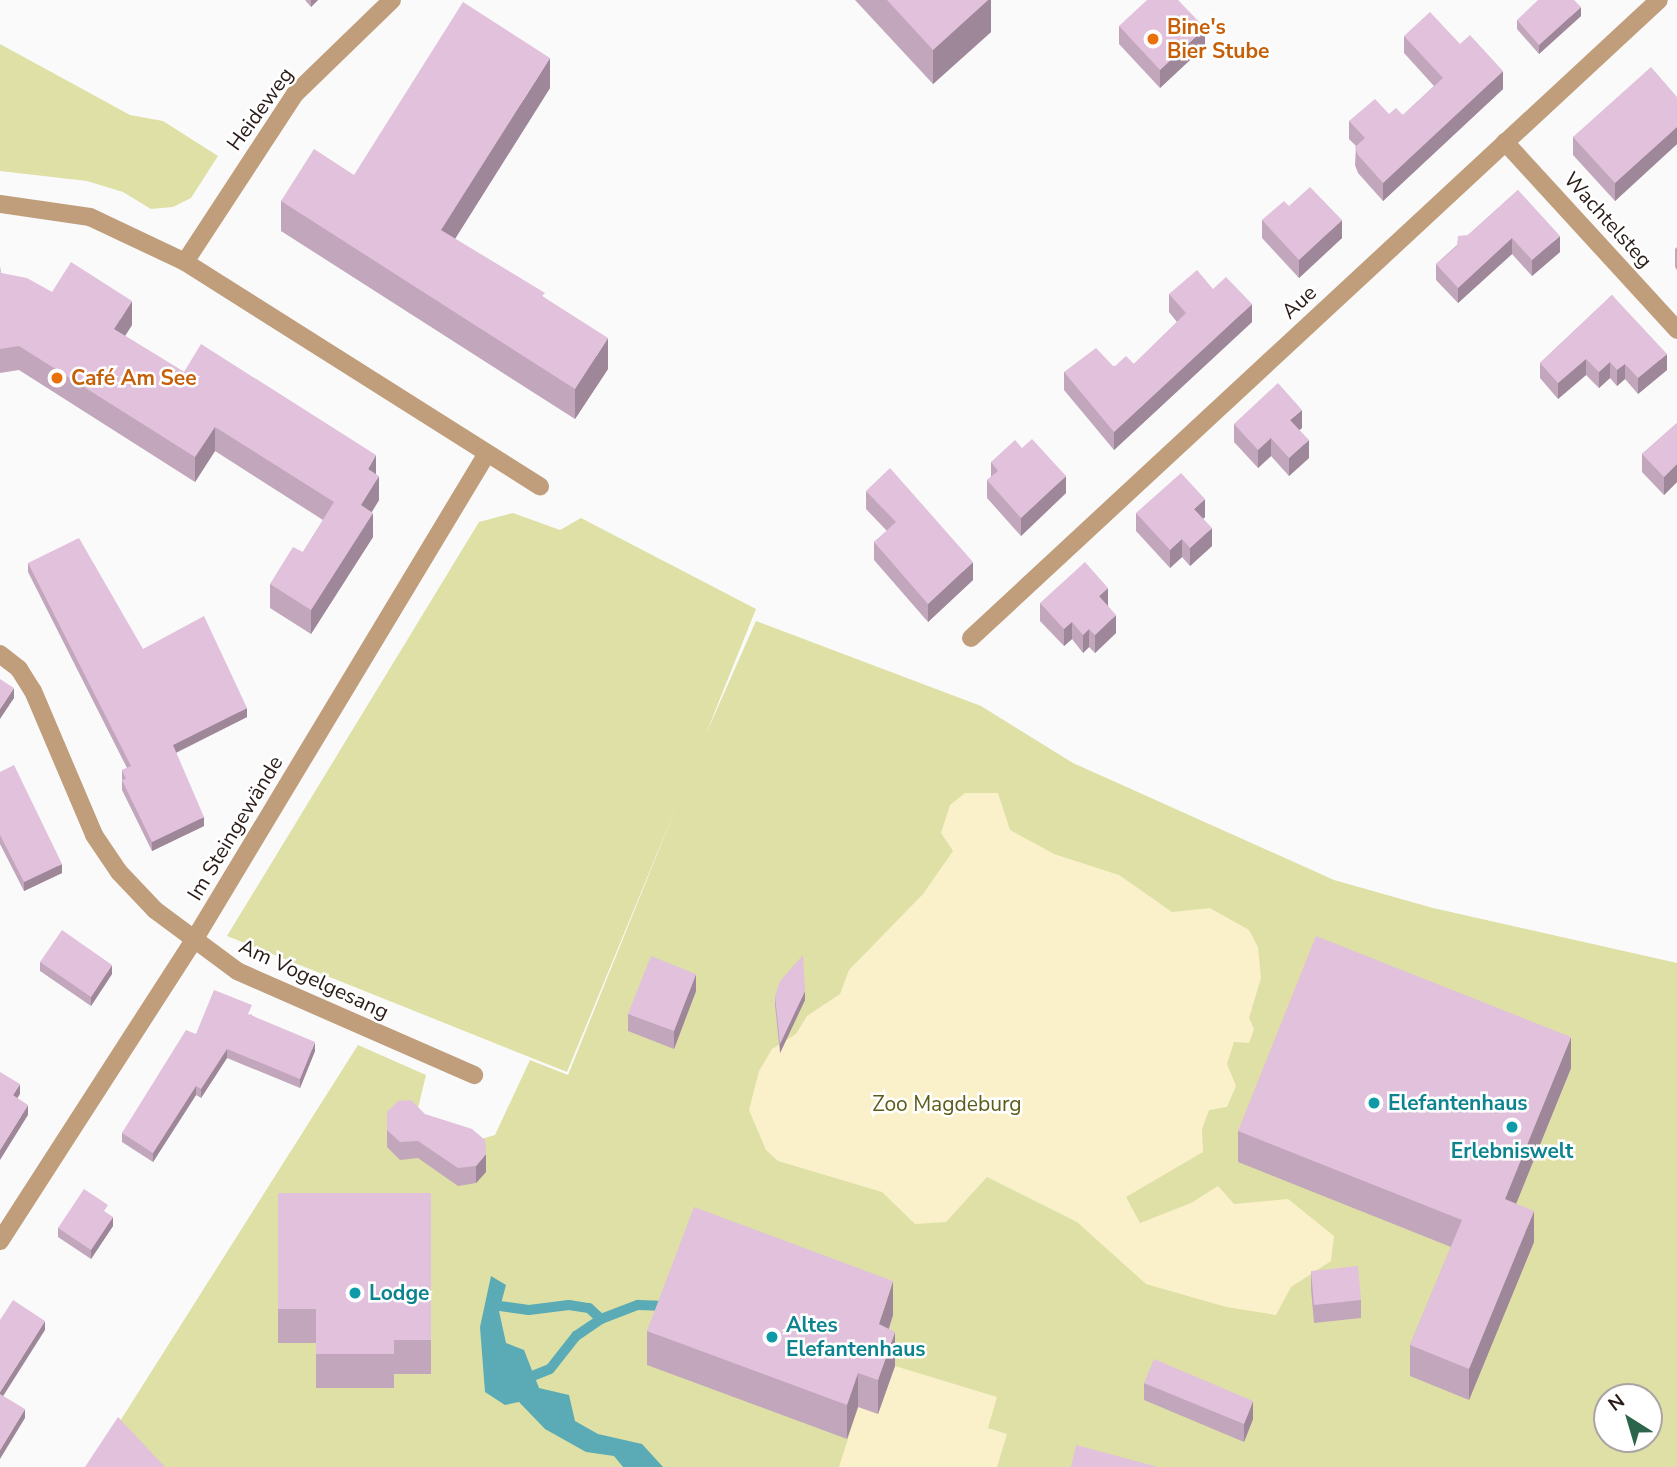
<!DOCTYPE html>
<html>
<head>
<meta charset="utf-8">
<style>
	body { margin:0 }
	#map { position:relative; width:1677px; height:1467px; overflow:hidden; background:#fafafa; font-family:"Nunito Sans",sans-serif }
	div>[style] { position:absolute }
	.green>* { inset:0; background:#dee0a6 }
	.sand>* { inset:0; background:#faf1cb }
	.water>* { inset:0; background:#5babb6 }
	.stream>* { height:10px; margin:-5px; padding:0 5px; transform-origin:5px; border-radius:5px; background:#5babb6 }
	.minor>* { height:18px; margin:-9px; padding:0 9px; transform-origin:9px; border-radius:9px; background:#c09d7b }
	.wall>* { inset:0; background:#c2a6bc }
	.shaded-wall>* { inset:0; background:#9e8799 }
	.building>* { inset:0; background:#e1c1db }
	.dots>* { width:19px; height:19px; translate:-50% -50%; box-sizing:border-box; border:4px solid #fff; border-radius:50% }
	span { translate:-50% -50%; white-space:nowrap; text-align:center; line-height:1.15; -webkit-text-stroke:5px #fff; paint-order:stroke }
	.food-label { font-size:21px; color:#c56008; font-weight:700 }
	.left { translate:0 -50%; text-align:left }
	.street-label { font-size:21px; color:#2a1c17 }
	.culture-label { font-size:21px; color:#0d838f; font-weight:700 }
	.park-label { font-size:21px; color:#5b5c18 }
	.north { position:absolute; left:1593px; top:1383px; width:70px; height:70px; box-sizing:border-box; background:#fff; border:2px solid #aaa4a2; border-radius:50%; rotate:323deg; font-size:19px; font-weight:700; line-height:28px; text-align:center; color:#2a1c17 }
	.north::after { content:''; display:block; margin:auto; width:24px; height:32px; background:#2d654c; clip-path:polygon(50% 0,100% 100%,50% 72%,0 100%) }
</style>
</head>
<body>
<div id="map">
	<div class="green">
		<div style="clip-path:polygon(0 44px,130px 115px,163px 121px,218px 156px,191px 198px,173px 207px,151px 209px,123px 192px,87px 181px,0 171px)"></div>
		<div style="clip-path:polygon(evenodd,513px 513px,560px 530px,581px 518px,756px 609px,705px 736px,756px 621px,981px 706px,1073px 763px,1334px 880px,1433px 908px,1677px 963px,1677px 1467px,91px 1467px,358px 1045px,426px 1075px,415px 1121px,474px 1141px,495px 1135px,530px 1060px,568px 1075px,679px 800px,567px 1072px,227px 936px,479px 522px,513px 513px,1607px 1397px,1649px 1397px,1649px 1439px,1607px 1439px,1607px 1397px)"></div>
	</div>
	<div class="sand">
		<div style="clip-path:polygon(965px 793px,998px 793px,1010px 830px,1054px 854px,1119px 875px,1172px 912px,1210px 908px,1249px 930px,1258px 947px,1261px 978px,1249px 1018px,1254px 1029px,1249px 1043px,1234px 1042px,1227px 1064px,1236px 1086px,1227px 1107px,1209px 1110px,1202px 1129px,1203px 1152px,1126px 1197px,1140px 1223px,1191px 1203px,1218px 1186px,1234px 1204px,1288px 1199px,1334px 1236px,1331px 1261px,1291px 1287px,1276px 1315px,1226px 1307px,1146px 1284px,1077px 1222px,987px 1177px,946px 1222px,915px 1224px,882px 1192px,778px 1161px,766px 1150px,749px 1110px,759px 1071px,772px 1049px,796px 1034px,807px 1016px,840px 994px,849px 970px,923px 894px,953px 851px,941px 833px,950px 805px)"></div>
		<div style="clip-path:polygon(895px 1366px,997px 1397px,988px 1428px,1007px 1434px,997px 1467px,839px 1467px,858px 1407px)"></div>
	</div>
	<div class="water">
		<div style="clip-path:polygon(491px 1276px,506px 1285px,499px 1311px,506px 1343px,524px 1350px,539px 1388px,569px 1395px,575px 1421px,598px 1434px,642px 1444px,663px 1467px,623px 1467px,614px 1456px,586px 1452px,545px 1429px,519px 1402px,505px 1405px,485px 1392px,480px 1327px)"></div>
	</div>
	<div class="stream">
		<div style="left:500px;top:1306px;width:29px;rotate:8deg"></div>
		<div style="left:529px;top:1310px;width:40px;rotate:-7.1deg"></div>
		<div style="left:569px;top:1305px;width:20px;rotate:9deg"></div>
		<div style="left:589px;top:1308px;width:16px;rotate:43deg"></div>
		<div style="left:535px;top:1375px;width:16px;rotate:-22deg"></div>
		<div style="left:550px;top:1369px;width:42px;rotate:-51.8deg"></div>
		<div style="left:576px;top:1336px;width:30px;rotate:-34deg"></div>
		<div style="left:601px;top:1319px;width:40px;rotate:-21deg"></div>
		<div style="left:638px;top:1305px;width:30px;rotate:2deg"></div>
	</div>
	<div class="minor">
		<div style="left:1505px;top:142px;width:255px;rotate:47.5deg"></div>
		<div style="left:0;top:204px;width:91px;rotate:8.2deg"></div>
		<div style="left:90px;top:217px;width:105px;rotate:25.3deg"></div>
		<div style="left:185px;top:262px;width:420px;rotate:32.3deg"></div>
		<div style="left:185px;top:262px;width:201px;rotate:-56.8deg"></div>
		<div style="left:295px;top:94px;width:135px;rotate:-44.1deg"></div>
		<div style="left:971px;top:638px;width:938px;rotate:-42.84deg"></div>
		<div style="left:0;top:654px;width:24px;rotate:38deg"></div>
		<div style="left:19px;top:669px;width:26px;rotate:58deg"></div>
		<div style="left:33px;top:691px;width:156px;rotate:67deg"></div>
		<div style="left:94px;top:835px;width:45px;rotate:56deg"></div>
		<div style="left:119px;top:872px;width:52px;rotate:46.5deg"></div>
		<div style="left:155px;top:910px;width:102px;rotate:36.6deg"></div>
		<div style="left:237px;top:971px;width:259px;rotate:23.7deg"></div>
		<div style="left:0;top:1241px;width:358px;rotate:-57.2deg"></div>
		<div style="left:194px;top:940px;width:566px;rotate:-58.95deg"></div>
	</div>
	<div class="wall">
		<div style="clip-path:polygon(305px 0,318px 0,311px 7px)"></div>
		<div style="clip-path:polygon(855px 0,991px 0,991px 32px,933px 84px)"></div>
		<div style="clip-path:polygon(1581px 16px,1539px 54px,1517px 29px,1517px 20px)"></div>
		<div style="clip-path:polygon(1119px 26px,1205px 46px,1160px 88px,1119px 44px)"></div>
		<div style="clip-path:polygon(1404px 36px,1503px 89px,1383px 201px,1358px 173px,1355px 165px,1356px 146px,1349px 139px,1349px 121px,1389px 114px,1403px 115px,1434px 86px,1404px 53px)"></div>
		<div style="clip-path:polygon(550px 88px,455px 239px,545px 298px,608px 369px,575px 419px,281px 231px,281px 201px,354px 175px)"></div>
		<div style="clip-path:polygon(1677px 97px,1677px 144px,1615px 201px,1573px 155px,1573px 137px)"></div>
		<div style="clip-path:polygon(1518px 190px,1560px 252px,1532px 276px,1512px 254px,1458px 303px,1436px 280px,1436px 264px)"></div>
		<div style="clip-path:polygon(1289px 206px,1342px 238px,1299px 278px,1262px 238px,1262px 220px)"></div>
		<div style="clip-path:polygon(1677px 247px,1677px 270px,1675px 267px,1675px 249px)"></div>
		<div style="clip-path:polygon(0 267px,1px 273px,52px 292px,132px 325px,125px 336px,184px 372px,376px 474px,379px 500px,372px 512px,373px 537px,311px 634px,270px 608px,270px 584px,303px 552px,323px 520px,215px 451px,195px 482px,19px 370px,0 373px)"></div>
		<div style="clip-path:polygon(1213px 289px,1252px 322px,1114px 450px,1064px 390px,1064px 372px,1134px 364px,1177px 322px,1169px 312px,1169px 294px)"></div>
		<div style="clip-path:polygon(1612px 295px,1667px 370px,1638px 394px,1625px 379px,1617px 386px,1610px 378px,1599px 388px,1586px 375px,1558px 399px,1540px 378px,1540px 363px)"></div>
		<div style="clip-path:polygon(1677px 423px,1677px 482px,1664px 495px,1642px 472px,1642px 454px)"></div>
		<div style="clip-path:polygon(1234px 424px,1302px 428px,1299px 430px,1309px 458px,1289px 476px,1271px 456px,1258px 468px,1234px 442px)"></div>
		<div style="clip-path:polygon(1022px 448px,1066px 493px,1021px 536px,987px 498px,987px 480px,991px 477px,991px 462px)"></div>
		<div style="clip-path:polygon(866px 491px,973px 580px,928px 622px,874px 560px,874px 542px,887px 531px,866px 509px)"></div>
		<div style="clip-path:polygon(1136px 513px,1205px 517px,1203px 519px,1212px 546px,1190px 566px,1182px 557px,1170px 568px,1136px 531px)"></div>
		<div style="clip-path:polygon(28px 563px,143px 649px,247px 717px,176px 753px,204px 826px,152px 851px,122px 790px,122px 770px,127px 768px,28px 572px)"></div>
		<div style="clip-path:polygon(1040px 603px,1108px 605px,1116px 633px,1095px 653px,1089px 647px,1083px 653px,1072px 639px,1064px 646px,1040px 621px)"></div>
		<div style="clip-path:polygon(0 772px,62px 873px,24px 891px,0 844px)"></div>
		<div style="clip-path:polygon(40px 962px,112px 974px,91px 1006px,40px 971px)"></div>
		<div style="clip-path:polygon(696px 991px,674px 1049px,628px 1031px,628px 1014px)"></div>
		<div style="clip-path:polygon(775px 996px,805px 1000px,780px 1053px,775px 1005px)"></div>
		<div style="clip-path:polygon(252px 1014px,251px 1015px,315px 1051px,300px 1088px,227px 1058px,201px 1098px,196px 1095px,153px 1162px,122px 1142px,122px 1133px,196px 1034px)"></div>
		<div style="clip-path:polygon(1571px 1068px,1516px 1204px,1534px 1242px,1469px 1400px,1410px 1376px,1410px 1345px,1451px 1247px,1238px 1162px,1238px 1131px)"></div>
		<div style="clip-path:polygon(387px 1112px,486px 1172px,476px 1183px,458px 1186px,418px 1158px,400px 1160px,387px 1147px)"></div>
		<div style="clip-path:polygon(278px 1193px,431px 1193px,431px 1374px,394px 1374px,394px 1388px,316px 1388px,316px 1343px,278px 1343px)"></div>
		<div style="clip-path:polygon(108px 1214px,113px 1226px,91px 1259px,58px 1237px,58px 1228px)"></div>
		<div style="clip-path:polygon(1311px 1271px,1361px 1300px,1361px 1318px,1314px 1323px,1311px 1289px)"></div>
		<div style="clip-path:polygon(893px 1315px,889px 1329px,895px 1366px,878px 1414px,858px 1407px,847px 1439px,647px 1365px,647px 1331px)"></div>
		<div style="clip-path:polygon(1144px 1383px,1253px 1419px,1244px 1442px,1144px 1400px)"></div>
	</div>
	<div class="shaded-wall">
		<div style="clip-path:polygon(311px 0,318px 0,311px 7px)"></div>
		<div style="clip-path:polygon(988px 0,991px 0,991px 32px,933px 84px,933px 50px)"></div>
		<div style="clip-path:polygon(1581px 7px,1581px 16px,1539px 54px,1539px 45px)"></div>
		<div style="clip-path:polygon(1205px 28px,1205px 46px,1160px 88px,1160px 70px)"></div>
		<div style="clip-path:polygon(550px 58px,550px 88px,441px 261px,441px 230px)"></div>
		<div style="clip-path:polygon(1503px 71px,1503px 89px,1383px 201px,1383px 183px)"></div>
		<div style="clip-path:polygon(1677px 127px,1677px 144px,1615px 201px,1615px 183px)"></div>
		<div style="clip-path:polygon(1342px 220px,1342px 238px,1299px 278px,1299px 260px)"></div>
		<div style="clip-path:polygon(1560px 236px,1560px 252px,1532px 276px,1532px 260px)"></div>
		<div style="clip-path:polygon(1512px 238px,1512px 254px,1458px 303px,1458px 288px)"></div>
		<div style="clip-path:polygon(132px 301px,132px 325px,114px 353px,114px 329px)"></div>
		<div style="clip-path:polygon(1252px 304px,1252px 322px,1114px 450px,1114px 432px)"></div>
		<div style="clip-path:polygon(608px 338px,608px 369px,575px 419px,575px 389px)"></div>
		<div style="clip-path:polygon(1667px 354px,1667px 370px,1638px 394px,1638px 378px)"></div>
		<div style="clip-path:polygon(1586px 359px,1586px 375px,1558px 399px,1558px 383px)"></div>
		<div style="clip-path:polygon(1610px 362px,1610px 378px,1599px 388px,1599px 372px)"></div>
		<div style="clip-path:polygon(1625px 364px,1625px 379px,1617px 386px,1617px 370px)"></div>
		<div style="clip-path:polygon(1302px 410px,1302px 428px,1290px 438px,1290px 420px)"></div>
		<div style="clip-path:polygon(215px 427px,215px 451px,195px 482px,195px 457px)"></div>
		<div style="clip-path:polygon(1271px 438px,1271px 456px,1258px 468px,1258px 450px)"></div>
		<div style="clip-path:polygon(1309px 440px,1309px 458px,1289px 476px,1289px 458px)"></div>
		<div style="clip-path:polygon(376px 455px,376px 479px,368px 469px)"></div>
		<div style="clip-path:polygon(1677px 464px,1677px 482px,1664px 495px,1664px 477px)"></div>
		<div style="clip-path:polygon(379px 476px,379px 500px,361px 529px,361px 505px)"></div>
		<div style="clip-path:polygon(1066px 476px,1066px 493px,1021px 536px,1021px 518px)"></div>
		<div style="clip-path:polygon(1205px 499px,1205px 517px,1194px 527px,1194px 509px)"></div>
		<div style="clip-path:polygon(373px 513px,373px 537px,311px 634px,311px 610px)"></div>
		<div style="clip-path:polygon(1212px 528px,1212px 546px,1190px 566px,1190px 548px)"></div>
		<div style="clip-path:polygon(1182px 539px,1182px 557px,1170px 568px,1170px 550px)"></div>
		<div style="clip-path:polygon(973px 562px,973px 580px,928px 622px,928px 604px)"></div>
		<div style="clip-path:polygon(1108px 588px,1108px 605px,1099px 614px,1099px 596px)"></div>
		<div style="clip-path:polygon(1116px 615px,1116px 633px,1095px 653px,1095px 635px)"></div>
		<div style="clip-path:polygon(1072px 622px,1072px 639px,1064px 646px,1064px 629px)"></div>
		<div style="clip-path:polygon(1089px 629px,1089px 647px,1083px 653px,1083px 635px)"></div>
		<div style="clip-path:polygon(14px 688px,14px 698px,0 719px,0 709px)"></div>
		<div style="clip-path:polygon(247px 708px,247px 717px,173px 754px,173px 745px)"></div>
		<div style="clip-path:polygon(204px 817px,204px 826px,152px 851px,152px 842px)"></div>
		<div style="clip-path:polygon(62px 864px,62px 873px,24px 891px,24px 882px)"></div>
		<div style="clip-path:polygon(112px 965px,112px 974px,91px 1006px,91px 997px)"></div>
		<div style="clip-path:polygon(696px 974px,696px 991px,674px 1049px,674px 1031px)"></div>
		<div style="clip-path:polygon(805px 991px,805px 1000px,780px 1053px,780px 1044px)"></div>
		<div style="clip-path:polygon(1571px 1037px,1571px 1068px,1505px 1231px,1505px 1199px)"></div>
		<div style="clip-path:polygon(315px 1042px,315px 1051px,300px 1088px,300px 1079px)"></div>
		<div style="clip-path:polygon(227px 1049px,227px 1058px,201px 1098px,201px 1089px)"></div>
		<div style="clip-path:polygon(20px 1084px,20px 1094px,13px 1105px,13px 1095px)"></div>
		<div style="clip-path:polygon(196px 1086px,196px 1095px,153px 1162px,153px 1153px)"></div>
		<div style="clip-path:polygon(28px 1105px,28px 1115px,0 1160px,0 1150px)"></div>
		<div style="clip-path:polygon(486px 1154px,486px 1172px,476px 1183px,476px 1166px)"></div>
		<div style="clip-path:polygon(1534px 1211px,1534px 1242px,1469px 1400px,1469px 1369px)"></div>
		<div style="clip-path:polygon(113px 1217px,113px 1226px,91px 1259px,91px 1250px)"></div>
		<div style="clip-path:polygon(893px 1281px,893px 1315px,879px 1358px,879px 1324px)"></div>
		<div style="clip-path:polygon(45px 1321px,45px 1330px,0 1401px,0 1392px)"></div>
		<div style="clip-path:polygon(895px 1332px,895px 1366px,878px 1414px,878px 1380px)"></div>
		<div style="clip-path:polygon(858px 1373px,858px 1407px,847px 1439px,847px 1405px)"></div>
		<div style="clip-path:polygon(1253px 1401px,1253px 1419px,1244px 1442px,1244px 1424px)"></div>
		<div style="clip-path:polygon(25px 1409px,25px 1418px,0 1459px,0 1450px)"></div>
	</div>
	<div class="building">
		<div style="clip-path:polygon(887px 0,988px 0,933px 50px)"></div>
		<div style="clip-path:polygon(1147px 0,1178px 0,1205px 28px,1160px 70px,1119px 26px)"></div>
		<div style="clip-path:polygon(1538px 0,1574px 0,1581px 7px,1539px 45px,1517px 20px)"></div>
		<div style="clip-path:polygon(463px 2px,550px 58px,441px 230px,545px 293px,542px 296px,608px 338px,575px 389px,281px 201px,314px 149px,354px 175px)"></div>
		<div style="clip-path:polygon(1430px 12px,1460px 44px,1470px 35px,1503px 71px,1383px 183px,1358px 155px,1355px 147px,1365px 138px,1349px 121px,1375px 99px,1389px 114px,1396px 108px,1403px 115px,1443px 78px,1404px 36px)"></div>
		<div style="clip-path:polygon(1651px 67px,1677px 97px,1677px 127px,1615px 183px,1573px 137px)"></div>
		<div style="clip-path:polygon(1310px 187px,1342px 220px,1299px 260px,1262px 220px,1284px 201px,1289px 206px)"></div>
		<div style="clip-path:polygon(1518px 190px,1560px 236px,1532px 260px,1512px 238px,1458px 288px,1436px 264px,1457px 246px,1458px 236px,1468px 235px)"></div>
		<div style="clip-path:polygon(71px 262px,132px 301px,114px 329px,184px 372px,201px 344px,376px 455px,368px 469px,379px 476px,361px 505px,373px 513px,311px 610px,270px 584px,293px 547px,303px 552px,334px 502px,215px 427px,195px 457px,19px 346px,0 349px,0 267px,1px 273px,27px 278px,52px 292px)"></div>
		<div style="clip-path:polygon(1197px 270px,1213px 289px,1226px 277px,1252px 304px,1114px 432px,1064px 372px,1096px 348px,1114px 367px,1126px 356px,1134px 364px,1186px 313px,1169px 294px)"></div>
		<div style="clip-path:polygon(1612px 295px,1667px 354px,1638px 378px,1625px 364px,1617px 370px,1610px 362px,1599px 372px,1586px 359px,1558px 383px,1540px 363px)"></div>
		<div style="clip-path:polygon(1278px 383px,1302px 410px,1290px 420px,1309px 440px,1289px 458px,1271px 438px,1258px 450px,1234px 424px)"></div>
		<div style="clip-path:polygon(1677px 423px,1677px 464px,1664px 477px,1642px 454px)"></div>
		<div style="clip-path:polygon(1032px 439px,1066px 476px,1021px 518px,987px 480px,998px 471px,991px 462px,1015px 440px,1022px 448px)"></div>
		<div style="clip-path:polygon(890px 468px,973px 562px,928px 604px,874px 542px,896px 522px,866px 491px)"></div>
		<div style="clip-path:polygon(1181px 473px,1205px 499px,1194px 509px,1212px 528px,1190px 548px,1182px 539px,1170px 550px,1136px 513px)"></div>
		<div style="clip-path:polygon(79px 538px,143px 649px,204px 616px,247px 708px,173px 745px,204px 817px,152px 842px,122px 780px,126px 779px,122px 770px,131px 766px,28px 563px)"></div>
		<div style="clip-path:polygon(1085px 562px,1108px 588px,1099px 596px,1116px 615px,1095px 635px,1089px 629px,1083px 635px,1072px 622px,1064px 629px,1040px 603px)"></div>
		<div style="clip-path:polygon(0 679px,14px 688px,0 709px)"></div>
		<div style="clip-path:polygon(14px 765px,62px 864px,24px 882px,0 835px,0 772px)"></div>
		<div style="clip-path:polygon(62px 930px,112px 965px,91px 997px,40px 962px)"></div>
		<div style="clip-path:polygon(1316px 936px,1571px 1037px,1505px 1199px,1534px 1211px,1469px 1369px,1410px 1345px,1462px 1220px,1238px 1131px)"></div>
		<div style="clip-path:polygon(803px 955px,805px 991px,780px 1044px,775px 996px,780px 981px)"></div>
		<div style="clip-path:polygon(651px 956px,696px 974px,674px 1031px,628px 1014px)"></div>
		<div style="clip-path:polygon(214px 990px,252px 1005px,248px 1014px,315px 1042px,300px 1079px,227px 1049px,201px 1089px,196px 1086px,153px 1153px,122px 1133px,186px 1030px,196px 1034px)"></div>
		<div style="clip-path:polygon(0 1072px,20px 1084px,13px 1095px,28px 1105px,0 1150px)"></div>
		<div style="clip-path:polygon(411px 1100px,425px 1114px,472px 1129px,485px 1140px,486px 1154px,476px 1166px,458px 1168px,418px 1141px,400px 1142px,387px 1130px,387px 1112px,398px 1101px)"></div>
		<div style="clip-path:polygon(84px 1189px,108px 1205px,104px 1211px,113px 1217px,91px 1250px,58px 1228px)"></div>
		<div style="clip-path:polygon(278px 1193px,431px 1193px,431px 1340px,394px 1340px,394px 1354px,316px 1354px,316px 1309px,278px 1309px)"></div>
		<div style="clip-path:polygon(694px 1207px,893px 1281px,879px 1324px,895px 1332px,878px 1380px,858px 1373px,847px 1405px,647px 1331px)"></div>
		<div style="clip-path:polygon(1358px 1266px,1361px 1300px,1314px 1305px,1311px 1271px)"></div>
		<div style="clip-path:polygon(13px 1300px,45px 1321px,0 1392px,0 1320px)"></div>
		<div style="clip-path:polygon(1154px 1359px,1253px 1401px,1244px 1424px,1144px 1383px)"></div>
		<div style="clip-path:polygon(0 1394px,25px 1409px,0 1450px)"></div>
		<div style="clip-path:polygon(118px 1417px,165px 1467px,85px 1467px)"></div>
		<div style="clip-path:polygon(1076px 1445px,1158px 1467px,1071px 1467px)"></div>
	</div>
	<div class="dots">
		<div style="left:1153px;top:39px;background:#e8710a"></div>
		<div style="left:57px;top:378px;background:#e8710a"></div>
		<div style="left:1374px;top:1103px;background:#0f9aa8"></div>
		<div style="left:1512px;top:1127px;background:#0f9aa8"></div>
		<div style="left:355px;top:1293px;background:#0f9aa8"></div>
		<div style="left:772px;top:1337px;background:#0f9aa8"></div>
	</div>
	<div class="food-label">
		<span class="left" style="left:1167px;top:39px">Bine's<br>Bier Stube</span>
		<span class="left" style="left:71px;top:378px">Café Am See</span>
	</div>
	<div class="street-label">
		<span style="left:260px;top:109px;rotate:-54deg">Heideweg</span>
		<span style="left:1608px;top:220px;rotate:48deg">Wachtelsteg</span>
		<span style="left:1299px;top:302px;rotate:-43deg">Aue</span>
		<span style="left:235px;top:828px;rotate:-59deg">Im Steingewände</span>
		<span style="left:314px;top:979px;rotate:25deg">Am Vogelgesang</span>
	</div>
	<div class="culture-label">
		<span class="left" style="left:1388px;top:1103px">Elefantenhaus</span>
		<span style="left:1512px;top:1151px">Erlebniswelt</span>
		<span class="left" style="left:369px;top:1293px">Lodge</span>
		<span class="left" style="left:786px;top:1337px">Altes<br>Elefantenhaus</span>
	</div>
	<div class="park-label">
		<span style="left:947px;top:1104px">Zoo Magdeburg</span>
	</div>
	<div class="north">N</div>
</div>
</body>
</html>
